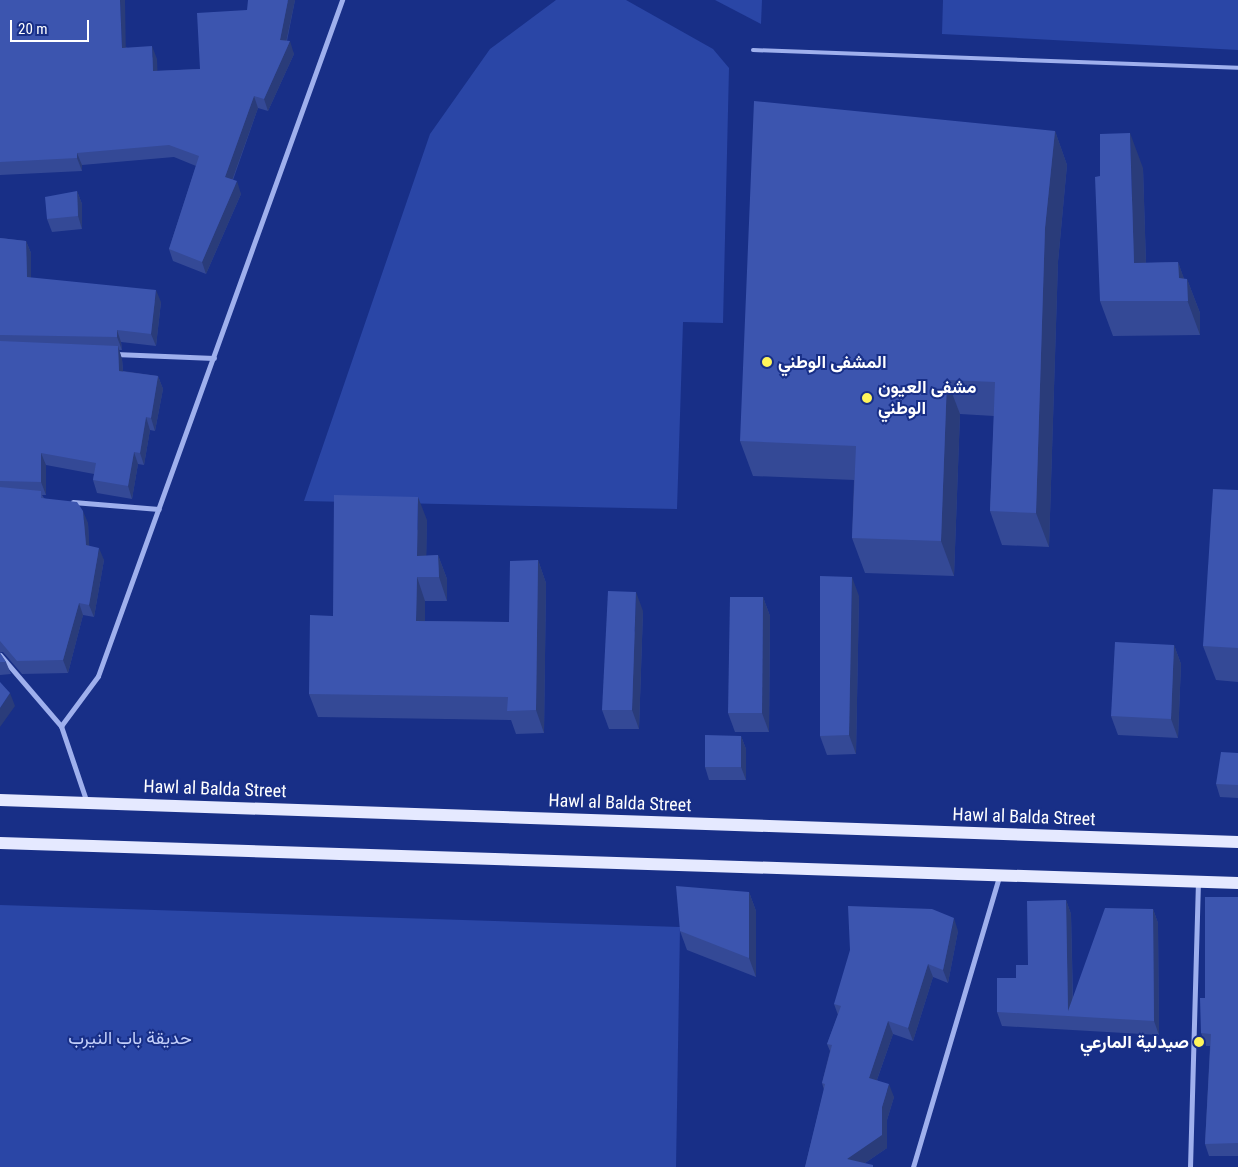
<!DOCTYPE html>
<html>
<head>
<meta charset="utf-8">
<style>
	body { margin:0 }
	#map { position:relative; width:1238px; height:1167px; overflow:hidden; background:#182f87; font-family:"Roboto Condensed",Vazirmatn,sans-serif }
	div>[style] { position:absolute }
	.green>* { inset:0; background:#2a46a6 }
	.service>* { height:4px; margin:-2px; padding:0 2px; transform-origin:2px; border-radius:2px; background:#9fb0ed }
	.minor>* { height:5px; margin:-2.5px; padding:0 2.5px; transform-origin:2.5px; border-radius:2.5px; background:#9fb0ed }
	.primary>* { height:12px; margin:-6px; padding:0 6px; transform-origin:6px; border-radius:6px; background:#e5e9ff }
	.wall>* { inset:0; background:#344996 }
	.shaded-wall>* { inset:0; background:#2a3c7a }
	.building>* { inset:0; background:#3c55af }
	.dots>* { width:14px; height:14px; translate:-50% -50%; box-sizing:border-box; border:2px solid #182f87; border-radius:50% }
	span { translate:-50% -50%; white-space:nowrap; text-align:center; line-height:1.15; -webkit-text-stroke:4px #182f87; paint-order:stroke }
	.poi-label { font-size:18px; color:#fff; font-weight:700 }
	.left { translate:0 -50%; text-align:left }
	.right { translate:-100% -50%; text-align:right }
	.street-label { font-size:18px; color:#fff }
	.park-label { font-size:18px; color:#c4d0fa }
	.scale { position:absolute; left:10px; top:20px; width:79px; height:22px; box-sizing:border-box; border:2px solid #fff; border-top:0; padding-left:6px; font-size:15px; line-height:18px; white-space:nowrap; color:#fff; -webkit-text-stroke:4px #182f87; paint-order:stroke }
</style>
</head>
<body>
<div id="map">
	<div class="green">
		<div style="clip-path:polygon(556px 0,626px 0,713px 49px,729px 68px,723px 323px,683px 322px,677px 509px,304px 501px,430px 134px,490px 49px)"></div>
		<div style="clip-path:polygon(715px 0,762px 0,761px 24px)"></div>
		<div style="clip-path:polygon(943px 0,1238px 0,1238px 50px,942px 34px)"></div>
		<div style="clip-path:polygon(0 905px,680px 927px,676px 1167px,0 1167px)"></div>
	</div>
	<div class="service">
		<div style="left:753px;top:50px;width:485px;rotate:2.1deg"></div>
	</div>
	<div class="minor">
		<div style="left:115px;top:354px;width:99px;rotate:2.3deg"></div>
		<div style="left:73px;top:502px;width:86px;rotate:4.7deg"></div>
		<div style="left:0;top:655px;width:94px;rotate:49.3deg"></div>
		<div style="left:61px;top:726px;width:81px;rotate:71.3deg"></div>
		<div style="left:61px;top:726px;width:62px;rotate:-53.5deg"></div>
		<div style="left:98px;top:676px;width:719px;rotate:-70.15deg"></div>
		<div style="left:913px;top:1167px;width:303px;rotate:-73.5deg"></div>
		<div style="left:1190px;top:1167px;width:284px;rotate:-88.4deg"></div>
	</div>
	<div class="primary">
		<div style="left:0;top:800px;width:1239px;rotate:1.94deg"></div>
		<div style="left:0;top:843px;width:1239px;rotate:1.85deg"></div>
	</div>
	<div class="wall">
		<div style="clip-path:polygon(0 0,157px 59px,157px 71px,200px 69px,247px 10px,295px 0,287px 41px,294px 54px,268px 111px,258px 108px,233px 180px,241px 194px,206px 274px,173px 261px,169px 249px,196px 166px,174px 157px,82px 165px,82px 171px,0 175px)"></div>
		<div style="clip-path:polygon(1055px 131px,1067px 165px,1058px 262px,1049px 547px,1002px 545px,990px 511px,994px 416px,960px 414px,954px 576px,865px 573px,852px 538px,854px 480px,753px 476px,740px 441px)"></div>
		<div style="clip-path:polygon(1143px 168px,1146px 263px,1178px 262px,1184px 279px,1187px 279px,1200px 313px,1200px 335px,1113px 336px,1100px 301px)"></div>
		<div style="clip-path:polygon(77px 191px,82px 204px,82px 229px,52px 232px,47px 219px)"></div>
		<div style="clip-path:polygon(0 238px,26px 241px,31px 253px,31px 278px,161px 302px,156px 346px,121px 342px,122px 350px,119px 350px,122px 359px,123px 371px,158px 376px,163px 389px,155px 431px,150px 430px,144px 465px,138px 464px,132px 499px,97px 493px,93px 480px,94px 474px,46px 465px,46px 495px,42px 495px,44px 498px,88px 523px,89px 546px,104px 560px,94px 617px,83px 615px,68px 673px,22px 674px,3px 652px,0 652px)"></div>
		<div style="clip-path:polygon(1238px 490px,1238px 682px,1216px 680px,1203px 646px)"></div>
		<div style="clip-path:polygon(427px 520px,426px 556px,438px 555px,447px 579px,447px 601px,425px 601px,425px 621px,509px 622px,538px 560px,546px 583px,544px 733px,516px 734px,511px 720px,318px 717px,309px 694px,333px 616px)"></div>
		<div style="clip-path:polygon(859px 596px,856px 754px,827px 755px,820px 736px)"></div>
		<div style="clip-path:polygon(763px 597px,770px 616px,769px 732px,735px 732px,728px 713px)"></div>
		<div style="clip-path:polygon(643px 611px,639px 729px,609px 729px,602px 710px)"></div>
		<div style="clip-path:polygon(1174px 645px,1181px 664px,1178px 738px,1118px 735px,1111px 716px)"></div>
		<div style="clip-path:polygon(0 653px,6px 662px,11px 674px,0 675px)"></div>
		<div style="clip-path:polygon(741px 736px,746px 749px,746px 780px,709px 780px,705px 767px)"></div>
		<div style="clip-path:polygon(1238px 753px,1238px 798px,1220px 797px,1216px 784px)"></div>
		<div style="clip-path:polygon(749px 892px,756px 911px,756px 977px,687px 950px,680px 931px)"></div>
		<div style="clip-path:polygon(1238px 897px,1238px 1156px,1209px 1156px,1205px 1144px,1210px 1046px,1206px 1046px,1201px 1033px,1205px 998px)"></div>
		<div style="clip-path:polygon(1066px 900px,1071px 914px,1073px 998px,1153px 909px,1158px 923px,1159px 1035px,1002px 1026px,997px 1012px,1016px 978px,1028px 965px)"></div>
		<div style="clip-path:polygon(958px 931px,948px 983px,933px 977px,913px 1041px,893px 1034px,877px 1080px,894px 1097px,887px 1120px,887px 1148px,865px 1163px,805px 1167px,824px 1090px,822px 1083px,830px 1051px,827px 1044px,838px 1015px,834px 1004px)"></div>
	</div>
	<div class="shaded-wall">
		<div style="clip-path:polygon(120px 0,125px 0,126px 60px,122px 48px)"></div>
		<div style="clip-path:polygon(288px 0,295px 0,284px 52px,280px 40px)"></div>
		<div style="clip-path:polygon(290px 41px,294px 54px,268px 111px,264px 99px)"></div>
		<div style="clip-path:polygon(152px 46px,157px 59px,158px 83px,153px 71px)"></div>
		<div style="clip-path:polygon(254px 96px,258px 108px,229px 189px,225px 177px)"></div>
		<div style="clip-path:polygon(1055px 131px,1067px 165px,1058px 262px,1049px 547px,1036px 513px,1045px 228px)"></div>
		<div style="clip-path:polygon(1130px 133px,1143px 168px,1147px 298px,1134px 263px)"></div>
		<div style="clip-path:polygon(77px 153px,82px 165px,82px 171px,77px 158px)"></div>
		<div style="clip-path:polygon(237px 181px,241px 194px,206px 274px,202px 262px)"></div>
		<div style="clip-path:polygon(77px 191px,82px 204px,82px 229px,78px 216px)"></div>
		<div style="clip-path:polygon(26px 241px,31px 253px,31px 290px,27px 277px)"></div>
		<div style="clip-path:polygon(1178px 262px,1187px 287px,1187px 279px,1200px 313px,1200px 335px,1179px 278px)"></div>
		<div style="clip-path:polygon(156px 290px,161px 302px,156px 346px,151px 334px)"></div>
		<div style="clip-path:polygon(117px 330px,121px 342px,122px 350px,117px 337px)"></div>
		<div style="clip-path:polygon(118px 346px,122px 359px,124px 383px,119px 371px)"></div>
		<div style="clip-path:polygon(158px 376px,163px 389px,155px 431px,151px 418px)"></div>
		<div style="clip-path:polygon(947px 380px,960px 414px,954px 576px,941px 541px)"></div>
		<div style="clip-path:polygon(146px 417px,150px 430px,144px 465px,140px 453px)"></div>
		<div style="clip-path:polygon(134px 452px,138px 464px,132px 499px,128px 486px)"></div>
		<div style="clip-path:polygon(41px 453px,46px 465px,46px 495px,41px 482px)"></div>
		<div style="clip-path:polygon(418px 497px,427px 520px,426px 577px,417px 556px)"></div>
		<div style="clip-path:polygon(83px 511px,88px 523px,90px 558px,86px 545px)"></div>
		<div style="clip-path:polygon(99px 548px,104px 560px,94px 617px,89px 605px)"></div>
		<div style="clip-path:polygon(438px 555px,447px 579px,447px 601px,439px 577px)"></div>
		<div style="clip-path:polygon(538px 560px,546px 583px,544px 733px,536px 710px)"></div>
		<div style="clip-path:polygon(417px 577px,425px 601px,425px 644px,416px 621px)"></div>
		<div style="clip-path:polygon(852px 577px,859px 596px,856px 754px,849px 735px)"></div>
		<div style="clip-path:polygon(636px 592px,643px 611px,639px 729px,632px 710px)"></div>
		<div style="clip-path:polygon(763px 597px,770px 616px,769px 732px,762px 713px)"></div>
		<div style="clip-path:polygon(79px 603px,83px 615px,68px 673px,63px 660px)"></div>
		<div style="clip-path:polygon(1174px 645px,1181px 664px,1178px 738px,1171px 719px)"></div>
		<div style="clip-path:polygon(10px 693px,15px 706px,0 727px,0 708px)"></div>
		<div style="clip-path:polygon(741px 736px,746px 749px,746px 780px,741px 767px)"></div>
		<div style="clip-path:polygon(749px 892px,756px 911px,756px 977px,749px 958px)"></div>
		<div style="clip-path:polygon(1066px 900px,1071px 914px,1073px 1016px,1068px 1011px)"></div>
		<div style="clip-path:polygon(1153px 909px,1158px 923px,1159px 1035px,1154px 1021px)"></div>
		<div style="clip-path:polygon(954px 918px,958px 931px,948px 983px,943px 970px)"></div>
		<div style="clip-path:polygon(928px 964px,933px 977px,913px 1041px,908px 1028px)"></div>
		<div style="clip-path:polygon(888px 1021px,893px 1034px,873px 1091px,869px 1078px)"></div>
		<div style="clip-path:polygon(889px 1084px,894px 1097px,887px 1120px,887px 1148px,859px 1167px,847px 1159px,882px 1107px)"></div>
	</div>
	<div class="building">
		<div style="clip-path:polygon(0 0,120px 0,122px 48px,152px 46px,153px 71px,200px 69px,197px 13px,247px 10px,248px 0,288px 0,280px 40px,290px 41px,264px 99px,254px 96px,225px 177px,237px 181px,202px 262px,169px 249px,199px 156px,169px 145px,77px 153px,77px 158px,0 162px)"></div>
		<div style="clip-path:polygon(754px 101px,1055px 131px,1045px 228px,1036px 513px,990px 511px,995px 382px,947px 380px,941px 541px,852px 538px,856px 446px,740px 441px)"></div>
		<div style="clip-path:polygon(1130px 133px,1134px 263px,1178px 262px,1179px 278px,1187px 279px,1188px 301px,1100px 301px,1095px 177px,1100px 176px,1100px 134px)"></div>
		<div style="clip-path:polygon(77px 191px,78px 216px,47px 219px,45px 197px)"></div>
		<div style="clip-path:polygon(0 238px,26px 241px,27px 277px,156px 290px,151px 334px,117px 330px,117px 337px,0 335px)"></div>
		<div style="clip-path:polygon(0 341px,118px 346px,119px 371px,158px 376px,151px 418px,146px 417px,140px 453px,134px 452px,128px 486px,93px 480px,96px 463px,41px 453px,41px 482px,0 481px)"></div>
		<div style="clip-path:polygon(0 487px,41px 491px,41px 498px,77px 502px,83px 511px,86px 545px,99px 548px,89px 605px,79px 603px,63px 660px,17px 661px,0 641px)"></div>
		<div style="clip-path:polygon(1213px 489px,1238px 490px,1238px 648px,1203px 646px)"></div>
		<div style="clip-path:polygon(334px 495px,418px 497px,417px 556px,438px 555px,439px 577px,417px 577px,416px 621px,509px 622px,510px 561px,538px 560px,536px 710px,507px 711px,508px 697px,309px 694px,310px 615px,333px 616px)"></div>
		<div style="clip-path:polygon(820px 576px,852px 577px,849px 735px,820px 736px)"></div>
		<div style="clip-path:polygon(608px 591px,636px 592px,632px 710px,602px 710px)"></div>
		<div style="clip-path:polygon(730px 597px,763px 597px,762px 713px,728px 713px)"></div>
		<div style="clip-path:polygon(1115px 642px,1174px 645px,1171px 719px,1111px 716px)"></div>
		<div style="clip-path:polygon(0 653px,6px 662px,0 662px)"></div>
		<div style="clip-path:polygon(0 682px,10px 693px,0 708px)"></div>
		<div style="clip-path:polygon(705px 735px,741px 736px,741px 767px,705px 767px)"></div>
		<div style="clip-path:polygon(1221px 752px,1238px 753px,1238px 785px,1216px 784px)"></div>
		<div style="clip-path:polygon(676px 886px,749px 892px,749px 958px,680px 931px)"></div>
		<div style="clip-path:polygon(1205px 897px,1238px 897px,1238px 1143px,1205px 1144px,1211px 1034px,1201px 1033px,1200px 998px,1205px 998px)"></div>
		<div style="clip-path:polygon(1066px 900px,1068px 1011px,1105px 908px,1153px 909px,1154px 1021px,997px 1012px,997px 978px,1016px 978px,1016px 965px,1028px 965px,1027px 901px)"></div>
		<div style="clip-path:polygon(848px 906px,932px 909px,954px 918px,943px 970px,928px 964px,908px 1028px,888px 1021px,869px 1078px,889px 1084px,882px 1107px,882px 1135px,847px 1159px,873px 1165px,873px 1167px,805px 1167px,825px 1084px,822px 1083px,832px 1045px,827px 1044px,841px 1006px,834px 1004px,850px 950px)"></div>
	</div>
	<div class="dots">
		<div style="left:767px;top:362px;background:#fff55b"></div>
		<div style="left:867px;top:398px;background:#fff55b"></div>
		<div style="left:1199px;top:1042px;background:#fff55b"></div>
	</div>
	<div class="poi-label">
		<span class="left" style="left:778px;top:362px">المشفى الوطني</span>
		<span class="left" style="left:878px;top:398px">مشفى العيون<br>الوطني</span>
		<span class="right" style="left:1189px;top:1042px">صيدلية المارعي</span>
	</div>
	<div class="street-label">
		<span style="left:215px;top:789px;rotate:2deg">Hawl al Balda Street</span>
		<span style="left:620px;top:803px;rotate:2deg">Hawl al Balda Street</span>
		<span style="left:1024px;top:817px;rotate:2deg">Hawl al Balda Street</span>
	</div>
	<div class="park-label">
		<span style="left:130px;top:1038px">حديقة باب النيرب</span>
	</div>
	<div class="scale">20 m</div>
</div>
</body>
</html>
